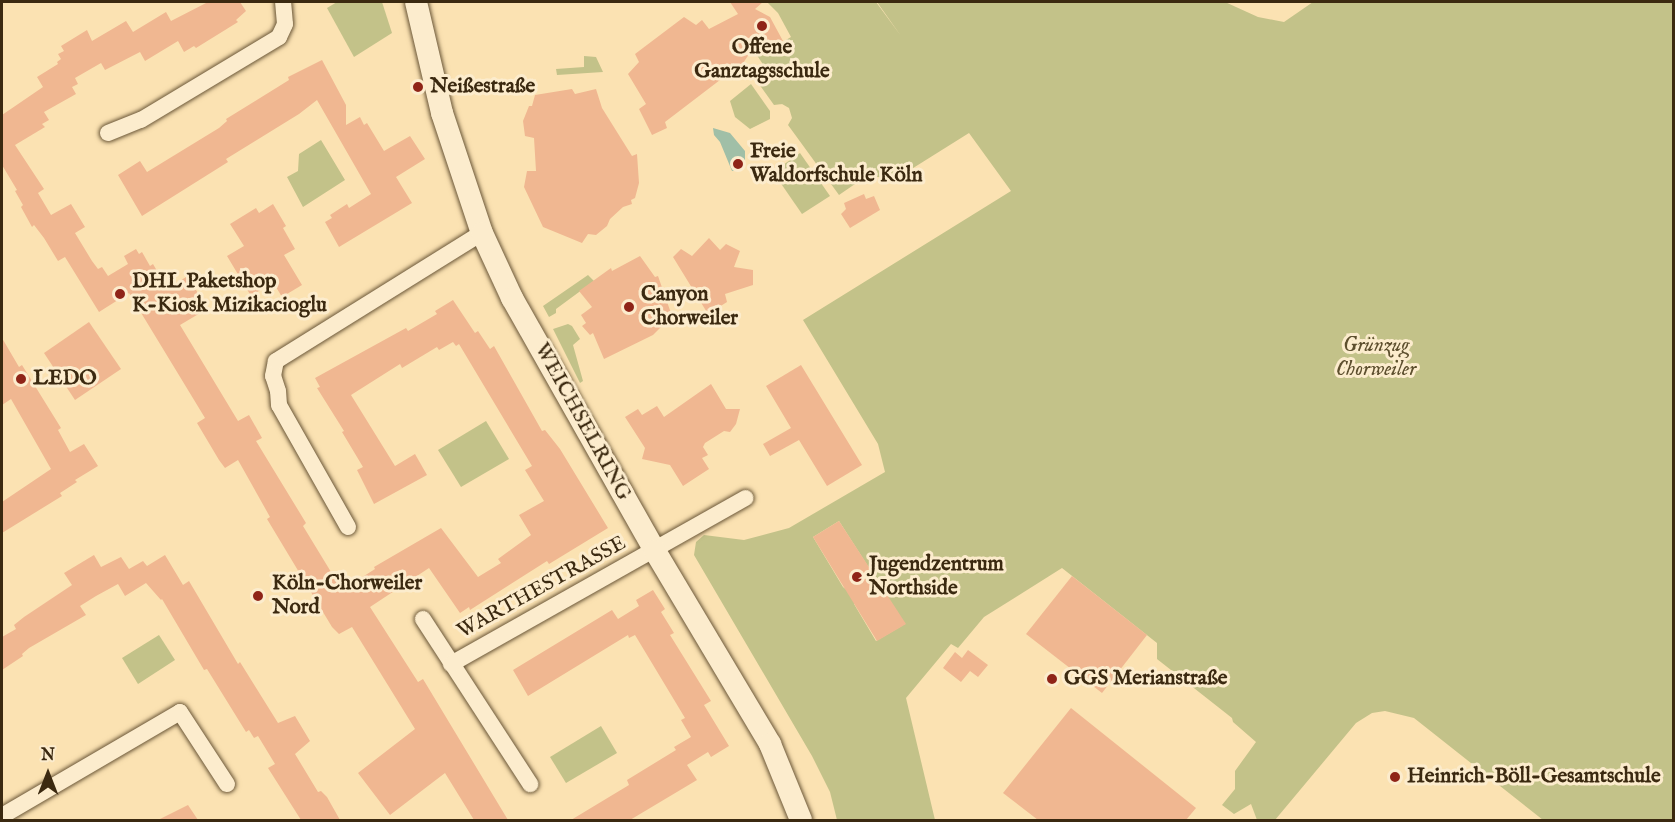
<!DOCTYPE html>
<html>
<head>
<meta charset="utf-8">
<style>
	body { margin:0 }
	#map { position:relative; width:1675px; height:822px; overflow:hidden; background:#fbe2b2; font-family:"IM FELL English",serif }
	div>[style] { position:absolute }
	.green>* { inset:0; background:#c3c289 }
	.water>* { inset:0; background:#a0bfa7 }
	.building>* { inset:0; background:#f0b791 }
	.roads { filter:drop-shadow(0 0 2px #6b5738) drop-shadow(0 0 2px #6b5738) }
	.street>* { height:16px; margin:-8px; padding:0 8px; transform-origin:8px; border-radius:8px; background:#fceccd }
	.secondary>* { height:22px; margin:-11px; padding:0 11px; transform-origin:11px; border-radius:11px; background:#fceccd }
	.dots>* { width:16px; height:16px; translate:-50% -50%; box-sizing:border-box; border:3px solid #fceccd; border-radius:50% }
	span { translate:-50% -50%; white-space:nowrap; text-align:center; line-height:1.15; -webkit-text-stroke:6px #fceccd; paint-order:stroke }
	.poi-label { font-size:21px; color:#3b2910; font-weight:700 }
	.left { translate:0 -50%; text-align:left }
	.park-label { font-size:21px; color:#5d4f2e; font-style:italic }
	.street-label { font-size:21px; color:#3b2910 }
	.frame { position:absolute; inset:0; border:3px solid #3b2910; pointer-events:none }
	.north { position:absolute; left:18px; top:744px; width:60px; height:60px; -webkit-text-stroke:4px #fceccd; paint-order:stroke; rotate:0deg; font-size:16px; font-weight:700; line-height:24px; text-align:center; color:#3b2910 }
	.north::after { content:''; display:block; margin:auto; width:21px; height:27px; background:#3b2910; clip-path:polygon(50% 0,100% 100%,50% 72%,0 100%) }
</style>
</head>
<body>
<div id="map">
	<div class="green">
		<div style="clip-path:polygon(337px 2px,382px 2px,392px 33px,354px 57px,327px 8px)"></div>
		<div style="clip-path:polygon(evenodd,767px 2px,876px 2px,901px 36px,877px 2px,1225px 2px,1258px 17px,1284px 22px,1313px 2px,1673px 2px,1673px 820px,1543px 820px,1414px 718px,1385px 711px,1372px 713px,1356px 723px,1275px 820px,1257px 820px,1251px 804px,1234px 814px,1222px 805px,1235px 789px,1235px 771px,1256px 742px,1233px 722px,1232px 718px,1157px 659px,1157px 643px,1062px 568px,984px 617px,958px 648px,951px 644px,906px 698px,935px 820px,837px 820px,830px 792px,812px 756px,694px 555px,696px 542px,704px 535px,744px 540px,789px 528px,885px 472px,878px 444px,803px 320px,1011px 191px,969px 133px,894px 180px,868px 175px,839px 195px,788px 125px,792px 118px,789px 108px,782px 104px,774px 105px,756px 80px,768px 72px,749px 43px,754px 36px,769px 50px,791px 37px,778px 13px,767px 2px,839px 521px,905px 624px,876px 641px,854px 604px,859px 600px,843px 587px,813px 537px,839px 521px)"></div>
		<div style="clip-path:polygon(584px 56px,596px 57px,603px 72px,557px 75px,556px 69px,584px 67px)"></div>
		<div style="clip-path:polygon(751px 84px,770px 111px,770px 119px,750px 129px,735px 117px,730px 101px)"></div>
		<div style="clip-path:polygon(321px 140px,345px 180px,303px 207px,287px 177px,298px 171px,299px 154px)"></div>
		<div style="clip-path:polygon(800px 153px,830px 196px,802px 214px,773px 172px)"></div>
		<div style="clip-path:polygon(588px 275px,594px 281px,556px 309px,556px 313px,549px 317px,543px 306px)"></div>
		<div style="clip-path:polygon(568px 324px,572px 326px,580px 339px,573px 345px,583px 381px,580px 383px,553px 329px)"></div>
		<div style="clip-path:polygon(486px 421px,509px 459px,461px 487px,438px 450px)"></div>
		<div style="clip-path:polygon(159px 635px,175px 660px,138px 684px,122px 658px)"></div>
		<div style="clip-path:polygon(601px 726px,617px 753px,566px 783px,550px 757px)"></div>
	</div>
	<div class="water">
		<div style="clip-path:polygon(713px 128px,730px 133px,745px 151px,745px 164px,741px 169px,732px 171px,720px 142px,714px 135px)"></div>
	</div>
	<div class="building">
		<div style="clip-path:polygon(208px 2px,240px 2px,246px 11px,236px 20px,238px 22px,196px 48px,194px 46px,184px 52px,178px 41px,145px 61px,140px 52px,105px 70px,101px 63px,75px 78px,78px 84px,72px 87px,76px 94px,44px 112px,49px 120px,42px 124px,45px 127px,15px 145px,44px 189px,38px 193px,51px 215px,71px 204px,85px 227px,75px 233px,92px 261px,98px 269px,102px 267px,108px 276px,128px 264px,124px 256px,136px 249px,139px 254px,142px 252px,150px 266px,153px 264px,167px 288px,188px 276px,207px 309px,180px 325px,238px 421px,249px 415px,262px 438px,256px 441px,306px 523px,303px 526px,342px 590px,375px 569px,374px 567px,441px 528px,478px 577px,501px 563px,498px 559px,531px 535px,519px 515px,544px 501px,525px 470px,532px 466px,459px 344px,456px 346px,453px 342px,439px 350px,437px 347px,402px 368px,400px 364px,351px 395px,395px 466px,415px 454px,427px 475px,374px 504px,357px 470px,363px 467px,342px 432px,344px 431px,317px 388px,320px 387px,315px 378px,406px 328px,408px 331px,437px 314px,435px 311px,453px 300px,475px 333px,478px 331px,490px 349px,494px 346px,542px 431px,545px 430px,560px 449px,608px 528px,549px 564px,547px 561px,470px 610px,469px 607px,460px 613px,429px 568px,370px 607px,418px 682px,423px 679px,508px 820px,474px 820px,445px 773px,390px 815px,358px 773px,415px 729px,352px 627px,339px 634px,332px 627px,267px 519px,270px 517px,238px 460px,225px 468px,219px 460px,197px 423px,205px 418px,129px 293px,99px 312px,65px 257px,58px 261px,44px 238px,34px 225px,32px 227px,21px 207px,23px 205px,15px 191px,17px 190px,2px 165px,2px 115px,43px 87px,37px 77px,58px 64px,57px 62px,61px 59px,58px 54px,64px 51px,61px 46px,87px 30px,92px 41px,126px 21px,133px 32px,166px 12px,171px 21px)"></div>
		<div style="clip-path:polygon(730px 2px,763px 2px,755px 9px,770px 17px,783px 41px,769px 50px,758px 41px,739px 69px,737px 67px,665px 122px,667px 128px,652px 135px,639px 109px,646px 104px,628px 74px,639px 62px,635px 54px,684px 17px,696px 25px,702px 20px,709px 29px,738px 14px)"></div>
		<div style="clip-path:polygon(322px 60px,346px 105px,346px 125px,360px 117px,364px 125px,367px 123px,384px 151px,410px 136px,425px 159px,396px 177px,412px 203px,339px 247px,325px 222px,332px 218px,330px 215px,347px 204px,349px 208px,371px 194px,317px 100px,299px 114px,226px 159px,228px 162px,142px 216px,118px 175px,140px 161px,147px 172px,219px 128px,227px 121px,226px 119px,289px 80px,288px 77px)"></div>
		<div style="clip-path:polygon(572px 89px,575px 94px,596px 89px,602px 108px,632px 156px,637px 154px,639px 183px,635px 198px,631px 200px,632px 204px,623px 207px,610px 219px,607px 226px,596px 235px,588px 234px,582px 243px,543px 227px,524px 187px,527px 171px,536px 171px,534px 138px,525px 136px,523px 121px,529px 106px,532px 106px,535px 95px)"></div>
		<div style="clip-path:polygon(864px 194px,866px 199px,874px 196px,880px 210px,850px 228px,841px 214px,846px 209px,844px 203px)"></div>
		<div style="clip-path:polygon(273px 204px,286px 226px,283px 228px,295px 249px,284px 255px,302px 285px,282px 297px,273px 282px,251px 296px,227px 256px,244px 246px,230px 224px,256px 208px,259px 213px)"></div>
		<div style="clip-path:polygon(709px 238px,720px 250px,726px 244px,740px 251px,734px 267px,753px 270px,753px 285px,725px 294px,727px 302px,708px 314px,673px 257px,681px 249px,692px 256px)"></div>
		<div style="clip-path:polygon(640px 256px,655px 277px,658px 276px,672px 316px,653px 335px,604px 359px,593px 333px,590px 335px,582px 326px,586px 323px,581px 315px,592px 307px,579px 291px,611px 268px,612px 271px)"></div>
		<div style="clip-path:polygon(89px 322px,121px 369px,75px 400px,44px 353px)"></div>
		<div style="clip-path:polygon(2px 338px,19px 367px,22px 365px,61px 428px,58px 430px,70px 452px,84px 444px,98px 466px,75px 480px,77px 482px,60px 493px,62px 496px,2px 533px,2px 502px,51px 469px,11px 399px,2px 405px)"></div>
		<div style="clip-path:polygon(801px 365px,862px 465px,827px 486px,799px 440px,770px 456px,763px 444px,791px 428px,766px 386px)"></div>
		<div style="clip-path:polygon(711px 384px,726px 409px,740px 409px,736px 424px,730px 432px,724px 431px,705px 443px,703px 447px,708px 455px,702px 458px,709px 469px,683px 486px,670px 465px,642px 459px,645px 448px,625px 417px,638px 409px,642px 415px,657px 406px,664px 417px)"></div>
		<div style="clip-path:polygon(839px 521px,906px 624px,877px 641px,813px 537px)"></div>
		<div style="clip-path:polygon(94px 555px,101px 567px,121px 557px,129px 569px,143px 561px,147px 566px,165px 555px,183px 585px,189px 581px,238px 664px,240px 662px,278px 723px,295px 716px,310px 741px,295px 754px,318px 792px,321px 791px,327px 797px,340px 820px,301px 820px,268px 768px,275px 764px,258px 736px,254px 738px,249px 730px,246px 732px,207px 669px,204px 670px,162px 599px,161px 600px,146px 583px,125px 596px,118px 584px,96px 596px,80px 606px,86px 615px,29px 648px,22px 654px,23px 656px,2px 670px,2px 637px,16px 629px,14px 625px,24px 617px,72px 585px,64px 573px)"></div>
		<div style="clip-path:polygon(1072px 576px,1147px 635px,1102px 693px,1026px 634px)"></div>
		<div style="clip-path:polygon(653px 590px,665px 609px,661px 612px,674px 633px,670px 635px,711px 701px,704px 705px,729px 746px,711px 757px,708px 752px,687px 765px,697px 780px,630px 820px,571px 820px,629px 785px,627px 780px,676px 750px,674px 747px,691px 737px,681px 720px,685px 718px,635px 635px,629px 638px,628px 635px,528px 696px,513px 670px,612px 610px,618px 619px,639px 606px,636px 600px)"></div>
		<div style="clip-path:polygon(968px 650px,988px 665px,978px 677px,970px 671px,961px 682px,943px 668px,955px 652px,962px 658px)"></div>
		<div style="clip-path:polygon(1071px 708px,1196px 808px,1186px 820px,1038px 820px,1003px 793px)"></div>
		<div style="clip-path:polygon(188px 805px,198px 820px,158px 820px)"></div>
	</div>
	<div class="roads">
		<div class="street">
			<div style="left:108px;top:133px;width:35px;rotate:-22deg"></div>
			<div style="left:141px;top:120px;width:161px;rotate:-31deg"></div>
			<div style="left:279px;top:37px;width:14px;rotate:-65deg"></div>
			<div style="left:285px;top:24px;width:22px;rotate:-95deg"></div>
			<div style="left:348px;top:527px;width:140px;rotate:-119.5deg"></div>
			<div style="left:279px;top:405px;width:14px;rotate:-94deg"></div>
			<div style="left:278px;top:391px;width:16px;rotate:-108deg"></div>
			<div style="left:273px;top:376px;width:15px;rotate:-79deg"></div>
			<div style="left:276px;top:361px;width:243px;rotate:-31.9deg"></div>
			<div style="left:423px;top:619px;width:197px;rotate:57deg"></div>
			<div style="left:451px;top:664px;width:338px;rotate:-29.4deg"></div>
			<div style="left:2px;top:816px;width:206px;rotate:-30.3deg"></div>
			<div style="left:180px;top:712px;width:86px;rotate:56.9deg"></div>
		</div>
		<div class="secondary">
			<div style="left:416px;top:2px;width:114px;rotate:76.8deg"></div>
			<div style="left:442px;top:113px;width:126px;rotate:71.6deg"></div>
			<div style="left:482px;top:233px;width:72px;rotate:65.2deg"></div>
			<div style="left:512px;top:298px;width:291px;rotate:60.5deg"></div>
			<div style="left:655px;top:551px;width:225px;rotate:59.2deg"></div>
			<div style="left:770px;top:744px;width:82px;rotate:67.8deg"></div>
		</div>
	</div>
	<div class="dots">
		<div style="left:762px;top:26px;background:#8f2418"></div>
		<div style="left:418px;top:87px;background:#8f2418"></div>
		<div style="left:738px;top:164px;background:#8f2418"></div>
		<div style="left:120px;top:294px;background:#8f2418"></div>
		<div style="left:629px;top:307px;background:#8f2418"></div>
		<div style="left:21px;top:379px;background:#8f2418"></div>
		<div style="left:857px;top:577px;background:#8f2418"></div>
		<div style="left:258px;top:596px;background:#8f2418"></div>
		<div style="left:1052px;top:679px;background:#8f2418"></div>
		<div style="left:1395px;top:777px;background:#8f2418"></div>
	</div>
	<div class="poi-label">
		<span style="left:762px;top:60px">Offene<br>Ganztagsschule</span>
		<span class="left" style="left:430px;top:87px">Neißestraße</span>
		<span class="left" style="left:750px;top:164px">Freie<br>Waldorfschule Köln</span>
		<span class="left" style="left:132px;top:294px">DHL Paketshop<br>K-Kiosk Mizikacioglu</span>
		<span class="left" style="left:641px;top:307px">Canyon<br>Chorweiler</span>
		<span class="left" style="left:33px;top:379px">LEDO</span>
		<span class="left" style="left:869px;top:577px">Jugendzentrum<br>Northside</span>
		<span class="left" style="left:272px;top:596px">Köln-Chorweiler<br>Nord</span>
		<span class="left" style="left:1064px;top:679px">GGS Merianstraße</span>
		<span class="left" style="left:1407px;top:777px">Heinrich-Böll-Gesamtschule</span>
	</div>
	<div class="park-label">
		<span style="left:1376px;top:358px">Grünzug<br>Chorweiler</span>
	</div>
	<div class="street-label">
		<span style="left:582px;top:422px;rotate:61deg">WEICHSELRING</span>
		<span style="left:542px;top:588px;rotate:-29deg">WARTHESTRASSE</span>
	</div>
	<div class="frame"></div>
	<div class="north">N</div>
</div>
</body>
</html>
